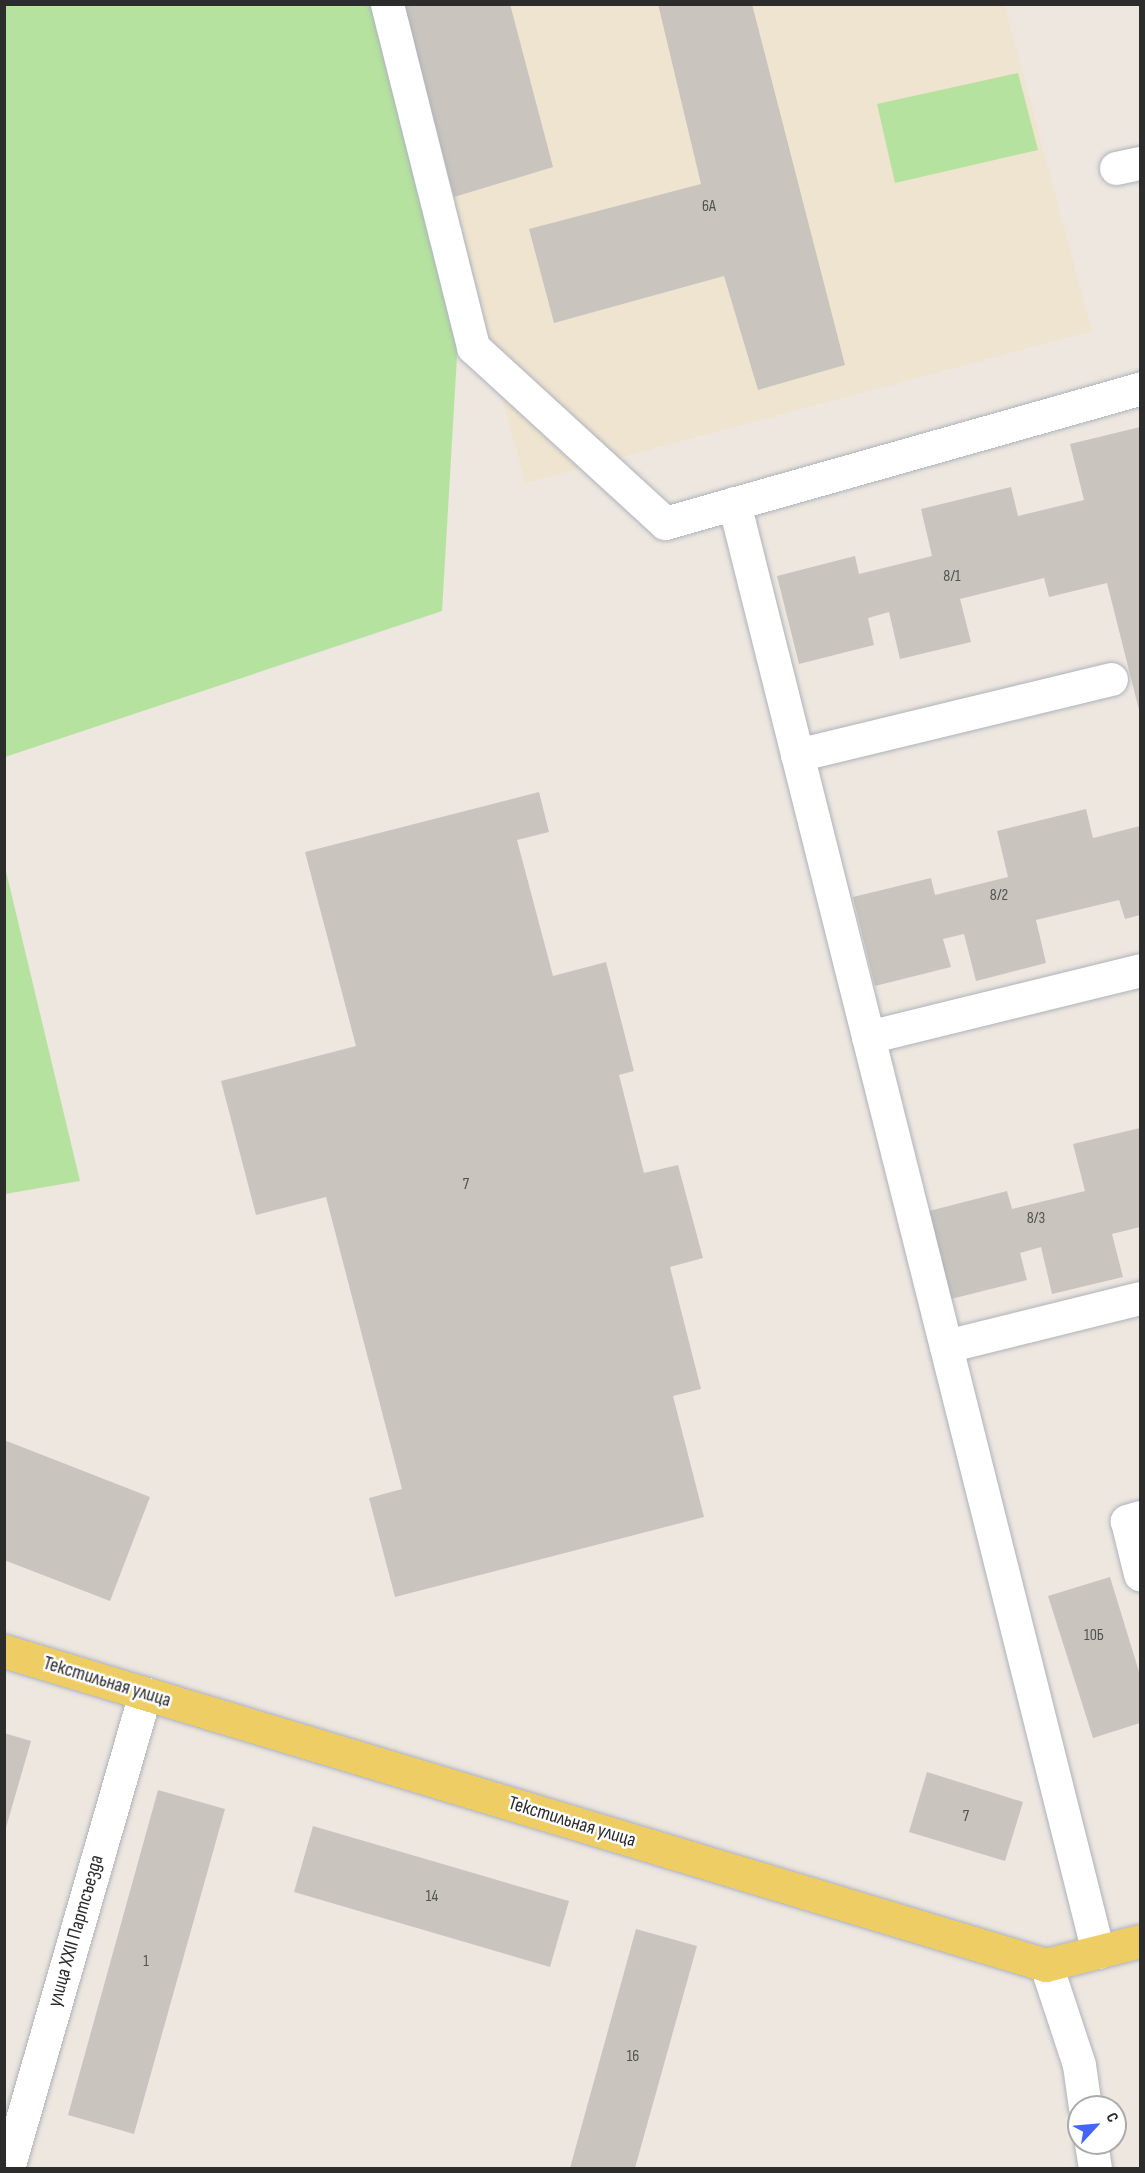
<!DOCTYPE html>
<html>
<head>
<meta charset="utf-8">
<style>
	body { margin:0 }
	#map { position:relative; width:1145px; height:2173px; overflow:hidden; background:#ede7df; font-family:"Sofia Sans Condensed",sans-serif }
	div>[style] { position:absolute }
	.education>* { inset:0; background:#eee4d0 }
	.green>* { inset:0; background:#b5e29e }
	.building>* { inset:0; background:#c9c5be }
	.roads { filter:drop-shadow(0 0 2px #afb2bc) drop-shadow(0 0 2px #afb2bc) }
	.minor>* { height:33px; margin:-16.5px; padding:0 16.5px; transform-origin:16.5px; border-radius:16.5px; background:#fff }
	.major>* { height:33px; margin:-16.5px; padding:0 16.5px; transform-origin:16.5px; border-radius:16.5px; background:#eece64 }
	span { translate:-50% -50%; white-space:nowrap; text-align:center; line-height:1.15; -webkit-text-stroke:5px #fff; paint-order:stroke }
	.number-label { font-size:16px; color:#535250 }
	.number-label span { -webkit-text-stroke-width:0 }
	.street-label { font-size:20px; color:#2c2c2c }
	.frame { position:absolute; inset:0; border:6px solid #2c2c2c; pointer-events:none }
	.north { position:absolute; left:1067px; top:2095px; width:60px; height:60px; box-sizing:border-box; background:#fff; border:2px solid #ababab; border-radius:50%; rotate:64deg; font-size:16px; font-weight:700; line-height:24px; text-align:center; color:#2c2c2c }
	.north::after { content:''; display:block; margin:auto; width:21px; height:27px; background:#4465f6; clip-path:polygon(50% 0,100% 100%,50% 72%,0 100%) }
</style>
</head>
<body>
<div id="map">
	<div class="education">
		<div style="clip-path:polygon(395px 5px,1005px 5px,1092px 331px,525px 483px)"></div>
	</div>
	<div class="green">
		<div style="clip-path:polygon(4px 5px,374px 5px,459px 322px,442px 611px,5px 757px)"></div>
		<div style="clip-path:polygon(1018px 73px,1038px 150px,895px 183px,877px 104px)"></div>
		<div style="clip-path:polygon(5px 867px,80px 1181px,5px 1194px,4px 1194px)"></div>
	</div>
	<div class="building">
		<div style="clip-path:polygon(403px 4px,510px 4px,553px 167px,454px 197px)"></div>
		<div style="clip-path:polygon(658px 4px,752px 4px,845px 365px,758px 390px,724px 276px,554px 323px,529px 229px,701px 184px)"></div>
		<div style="clip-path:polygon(1140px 427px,1140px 714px,1107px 583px,1049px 597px,1044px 578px,960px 599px,971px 642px,900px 659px,889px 612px,868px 618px,874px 645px,799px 664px,777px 576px,855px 556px,859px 574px,932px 556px,921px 509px,1011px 487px,1018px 516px,1084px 500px,1070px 444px)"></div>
		<div style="clip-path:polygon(539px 792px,549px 832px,517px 840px,553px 976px,606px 962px,634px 1071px,619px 1075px,644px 1173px,678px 1165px,703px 1258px,670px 1267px,701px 1389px,673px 1396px,704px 1517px,395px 1597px,369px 1498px,402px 1489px,326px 1197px,256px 1215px,221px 1081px,356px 1046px,305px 852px)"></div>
		<div style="clip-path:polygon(1086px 809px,1093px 838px,1140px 826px,1140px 915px,1125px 919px,1119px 900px,1036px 920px,1046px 963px,976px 981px,964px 934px,943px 939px,951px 967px,875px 986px,853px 897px,931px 878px,935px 895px,1008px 877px,997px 831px)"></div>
		<div style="clip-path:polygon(1140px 1128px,1140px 1227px,1112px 1234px,1123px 1277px,1052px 1294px,1041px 1247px,1020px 1253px,1027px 1280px,951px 1299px,929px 1211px,1007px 1191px,1012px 1209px,1085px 1191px,1073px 1144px)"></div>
		<div style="clip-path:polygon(4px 1440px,150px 1497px,110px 1601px,4px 1560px)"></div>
		<div style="clip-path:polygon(1110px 1577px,1140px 1675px,1140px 1723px,1093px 1738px,1048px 1596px)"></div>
		<div style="clip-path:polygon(4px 1733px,31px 1741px,5px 1831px,4px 1831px)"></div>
		<div style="clip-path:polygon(927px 1772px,1023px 1802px,1005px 1861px,909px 1832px)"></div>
		<div style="clip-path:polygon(158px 1790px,225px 1809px,134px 2134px,68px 2115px)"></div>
		<div style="clip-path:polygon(313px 1826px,569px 1901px,550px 1967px,294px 1892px)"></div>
		<div style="clip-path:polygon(636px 1929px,697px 1946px,635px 2168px,570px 2168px)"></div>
	</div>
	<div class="roads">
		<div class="minor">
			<div style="left:387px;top:4px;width:354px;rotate:75.9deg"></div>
			<div style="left:473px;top:347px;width:260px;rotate:42.5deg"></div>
			<div style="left:665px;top:523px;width:494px;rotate:-15.8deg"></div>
			<div style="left:1116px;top:168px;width:25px;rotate:-12deg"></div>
			<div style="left:734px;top:503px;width:1494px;rotate:75.9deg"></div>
			<div style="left:797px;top:755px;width:323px;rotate:-13.6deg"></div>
			<div style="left:868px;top:1037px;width:280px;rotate:-13.8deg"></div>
			<div style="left:946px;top:1346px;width:200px;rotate:-13.9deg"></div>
			<div style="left:1140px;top:1517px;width:14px;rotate:163deg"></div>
			<div style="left:1127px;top:1521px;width:55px;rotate:76.2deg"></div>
			<div style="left:1046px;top:1965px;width:105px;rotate:71.7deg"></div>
			<div style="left:1079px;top:2065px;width:42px;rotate:81.9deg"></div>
			<div style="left:1091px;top:2143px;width:25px;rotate:81deg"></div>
			<div style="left:8px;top:2168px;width:494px;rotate:-73.9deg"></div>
		</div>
		<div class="major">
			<div style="left:4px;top:1651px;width:1088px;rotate:16.77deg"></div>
			<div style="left:1046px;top:1965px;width:97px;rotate:-14.3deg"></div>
		</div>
	</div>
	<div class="number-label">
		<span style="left:709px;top:207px">6А</span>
		<span style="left:952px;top:577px">8/1</span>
		<span style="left:999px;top:896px">8/2</span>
		<span style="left:466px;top:1185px">7</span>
		<span style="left:1036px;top:1219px">8/3</span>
		<span style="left:1094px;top:1636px">10Б</span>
		<span style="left:966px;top:1817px">7</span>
		<span style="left:432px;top:1897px">14</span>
		<span style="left:146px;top:1962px">1</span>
		<span style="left:633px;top:2057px">16</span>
	</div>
	<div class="street-label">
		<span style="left:107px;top:1682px;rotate:17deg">Текстильная улица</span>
		<span style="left:572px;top:1822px;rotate:17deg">Текстильная улица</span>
		<span style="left:76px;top:1931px;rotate:-74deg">улица XXII Партсъезда</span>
	</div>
	<div class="frame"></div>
	<div class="north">С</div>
</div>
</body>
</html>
